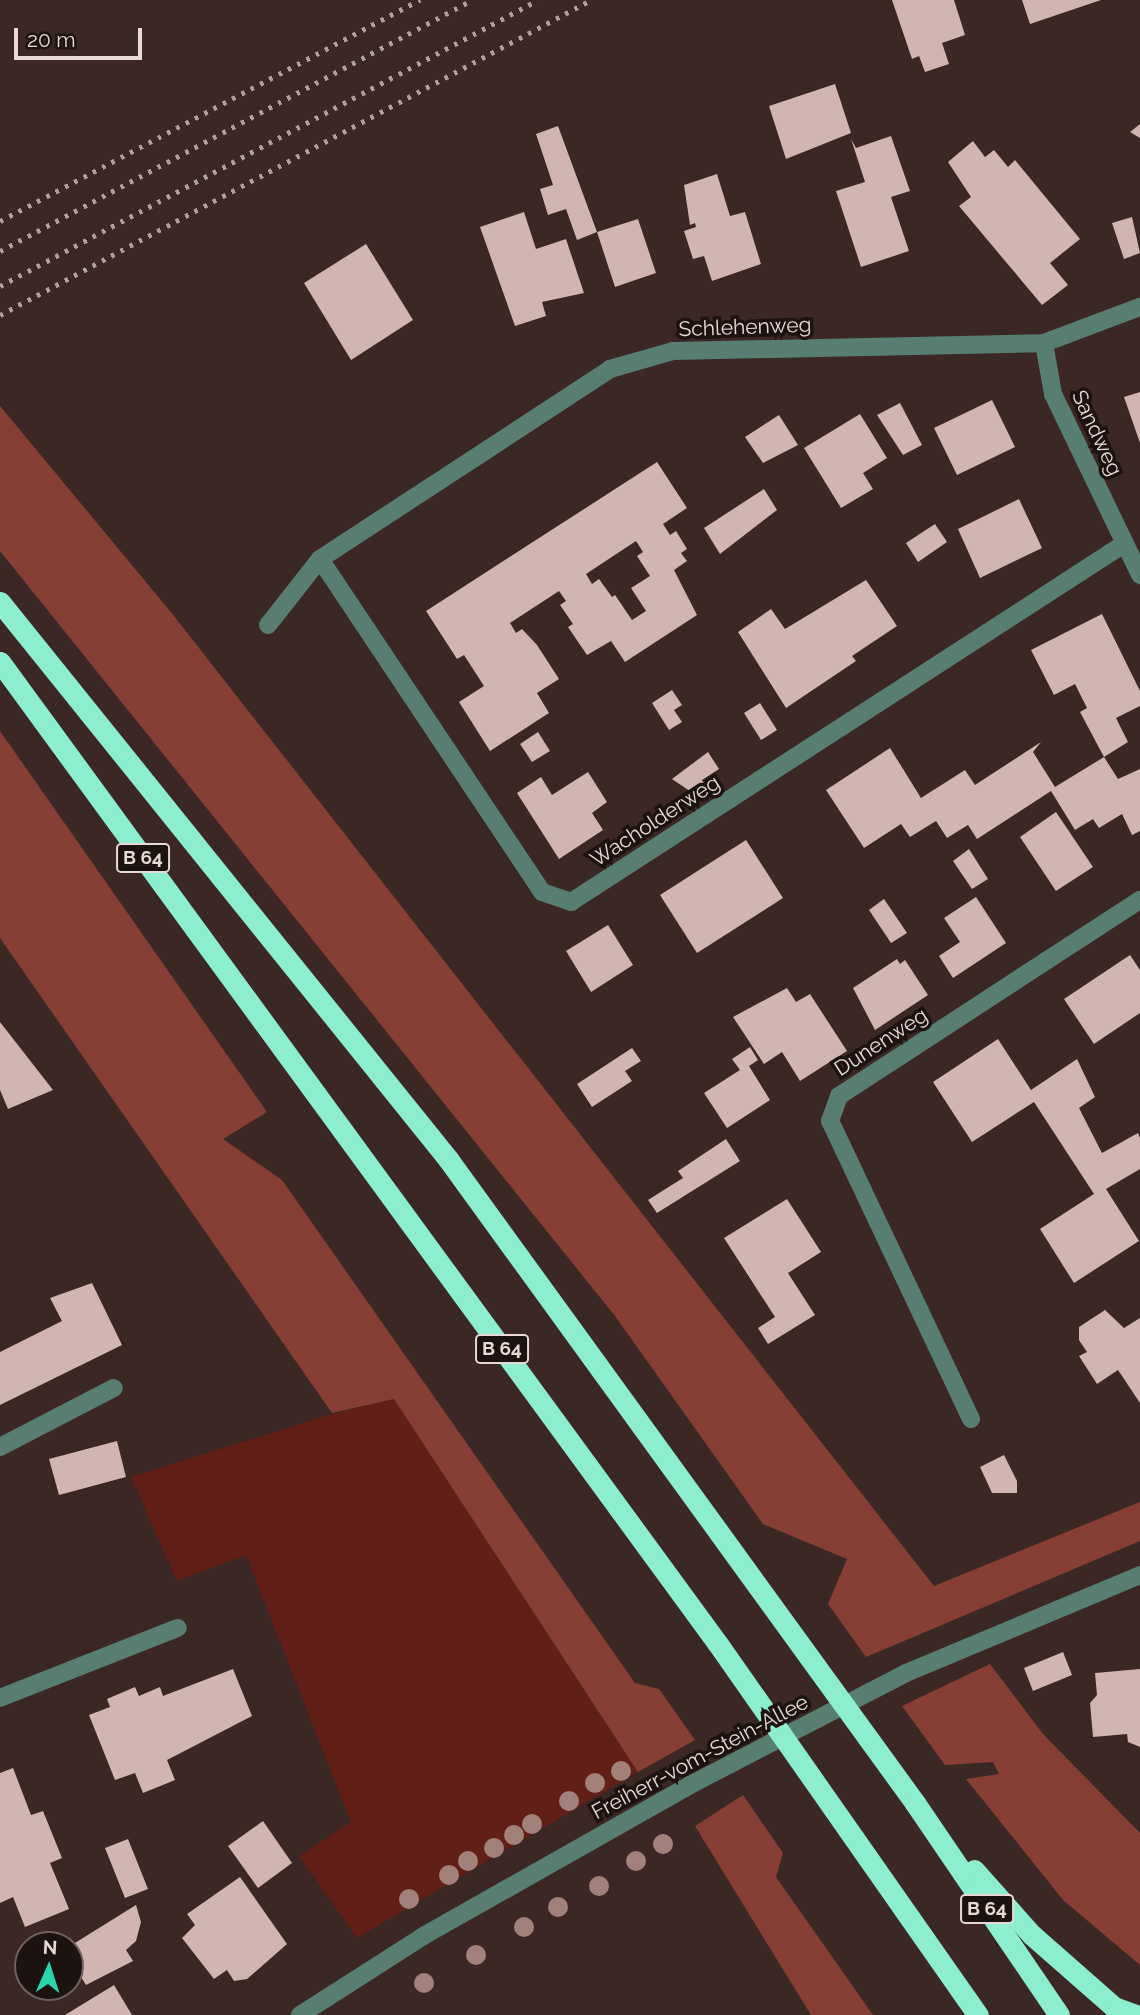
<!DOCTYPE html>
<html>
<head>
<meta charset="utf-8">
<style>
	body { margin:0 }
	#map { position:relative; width:1140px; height:2015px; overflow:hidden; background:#3b2724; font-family:Raleway,sans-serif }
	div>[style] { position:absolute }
	.green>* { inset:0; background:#611f18 }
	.forest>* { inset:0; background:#873f35 }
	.building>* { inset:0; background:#d0b5b1 }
	.minor>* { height:18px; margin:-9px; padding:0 9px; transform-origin:9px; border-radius:9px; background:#587d71 }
	.highway>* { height:21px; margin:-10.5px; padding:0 10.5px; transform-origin:10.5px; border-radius:10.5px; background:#8dedcf }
	.rail>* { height:5px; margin-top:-2.5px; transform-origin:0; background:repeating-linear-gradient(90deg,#afa09d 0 3.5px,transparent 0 10.5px) }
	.trees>* { width:20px; height:20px; margin:-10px; border-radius:50%; background:#a2817b }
	span { translate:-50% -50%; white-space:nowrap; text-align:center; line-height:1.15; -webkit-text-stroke:7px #1c1311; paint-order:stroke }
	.shield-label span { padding:2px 5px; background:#1c1311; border:2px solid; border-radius:5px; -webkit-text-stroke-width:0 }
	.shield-label { font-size:19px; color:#e6d9d6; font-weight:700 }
	.street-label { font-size:21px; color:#e6d9d6 }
	.north { position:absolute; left:14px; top:1931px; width:70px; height:70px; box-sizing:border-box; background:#1c1311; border:2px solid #6d6260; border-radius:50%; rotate:3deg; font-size:19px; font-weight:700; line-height:28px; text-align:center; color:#e6d9d6 }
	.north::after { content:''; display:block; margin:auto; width:24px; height:32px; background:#29d5ad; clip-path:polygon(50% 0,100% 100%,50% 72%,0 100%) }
	.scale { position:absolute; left:14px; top:28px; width:128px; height:32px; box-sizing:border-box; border:4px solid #e6d9d6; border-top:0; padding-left:9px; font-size:21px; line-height:24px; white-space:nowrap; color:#e6d9d6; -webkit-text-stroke:5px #1c1311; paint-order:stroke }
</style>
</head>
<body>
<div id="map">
	<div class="green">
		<div style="clip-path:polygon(394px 1399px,638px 1772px,357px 1938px,299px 1856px,351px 1822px,246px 1555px,177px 1581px,131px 1477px,332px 1414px)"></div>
	</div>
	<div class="forest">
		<div style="clip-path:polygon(0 406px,170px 611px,934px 1586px,1140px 1502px,1140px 1541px,866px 1657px,828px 1604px,847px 1559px,763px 1524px,615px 1316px,0 551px)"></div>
		<div style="clip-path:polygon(0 731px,267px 1112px,223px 1139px,282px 1180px,635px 1683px,659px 1689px,695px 1740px,638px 1772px,394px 1399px,332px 1413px,0 938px)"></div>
		<div style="clip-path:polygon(990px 1664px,1043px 1734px,1140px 1833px,1140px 1965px,1063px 1900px,966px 1779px,999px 1774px,993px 1762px,945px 1765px,902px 1706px)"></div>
		<div style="clip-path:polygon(743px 1795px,783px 1853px,776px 1877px,873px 2015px,811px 2015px,695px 1826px)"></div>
	</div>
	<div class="building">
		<div style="clip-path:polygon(892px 0,954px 0,965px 35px,942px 43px,949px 64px,925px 72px,919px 56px,912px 59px)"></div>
		<div style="clip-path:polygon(1022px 0,1101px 0,1030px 24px)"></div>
		<div style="clip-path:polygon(835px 84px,851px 133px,786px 159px,769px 106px)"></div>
		<div style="clip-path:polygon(1140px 124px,1140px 138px,1130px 132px)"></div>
		<div style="clip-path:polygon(558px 126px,597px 232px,638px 219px,656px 273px,615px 287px,597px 232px,577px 240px,566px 209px,548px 215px,540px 189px,553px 185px,536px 134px)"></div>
		<div style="clip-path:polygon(891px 136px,910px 191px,891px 197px,909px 251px,861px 267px,836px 191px,865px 182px,851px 139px,856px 148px)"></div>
		<div style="clip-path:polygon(973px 141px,985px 157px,994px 150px,1008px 167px,1015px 160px,1080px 239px,1050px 263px,1068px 285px,1042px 305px,959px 206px,971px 197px,948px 162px)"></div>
		<div style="clip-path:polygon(717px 174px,730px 216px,745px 212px,761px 264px,712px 281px,704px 256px,693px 259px,684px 231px,696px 227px,695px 223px,690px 225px,684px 185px)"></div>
		<div style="clip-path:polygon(524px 212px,536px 249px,566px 239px,584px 293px,542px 302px,546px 316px,515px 326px,480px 227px)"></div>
		<div style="clip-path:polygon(1132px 217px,1140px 253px,1124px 259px,1112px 223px)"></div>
		<div style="clip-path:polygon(366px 244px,413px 320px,351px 360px,304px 283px)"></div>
		<div style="clip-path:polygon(1140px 392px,1140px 443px,1124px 397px)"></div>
		<div style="clip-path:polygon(992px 400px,1015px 447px,957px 475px,934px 428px)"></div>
		<div style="clip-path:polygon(900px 403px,922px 445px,903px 455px,877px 415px)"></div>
		<div style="clip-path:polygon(860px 414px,887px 458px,863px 473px,873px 489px,841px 508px,804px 448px)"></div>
		<div style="clip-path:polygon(779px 415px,798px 445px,763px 463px,745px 437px)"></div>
		<div style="clip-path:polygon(evenodd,657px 462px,687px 508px,663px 524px,670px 535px,676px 531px,687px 549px,681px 553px,687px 561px,674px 570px,697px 615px,625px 662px,611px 641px,587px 655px,568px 627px,573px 624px,560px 605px,566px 601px,559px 591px,510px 623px,516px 633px,522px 629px,537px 645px,559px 679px,537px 693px,549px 713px,490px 751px,459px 702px,484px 686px,464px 655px,457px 659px,426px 611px,657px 462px,636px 541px,643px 552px,637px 556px,650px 576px,631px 588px,646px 611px,632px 620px,615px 595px,612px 597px,599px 579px,592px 584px,586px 574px,636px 541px)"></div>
		<div style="clip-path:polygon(764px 489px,777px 510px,720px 554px,704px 528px)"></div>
		<div style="clip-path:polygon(1019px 499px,1042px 548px,980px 578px,958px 529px)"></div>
		<div style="clip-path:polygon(935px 524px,947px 542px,918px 562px,906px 543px)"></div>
		<div style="clip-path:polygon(866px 580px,897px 626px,852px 656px,856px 661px,786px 708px,738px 632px,771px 609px,785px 629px)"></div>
		<div style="clip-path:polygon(1102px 614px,1140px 691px,1140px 706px,1116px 718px,1128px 742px,1104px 757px,1080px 712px,1087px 708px,1075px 684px,1054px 695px,1031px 650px)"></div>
		<div style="clip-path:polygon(672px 690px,682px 705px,674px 710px,682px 722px,669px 730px,652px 703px)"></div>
		<div style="clip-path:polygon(760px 703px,777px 730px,761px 740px,744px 713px)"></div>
		<div style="clip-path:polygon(538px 732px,550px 751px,532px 762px,520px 744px)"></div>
		<div style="clip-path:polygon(1041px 742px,1033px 752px,1055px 787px,1104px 757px,1118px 779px,1140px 769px,1140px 831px,1132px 835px,1122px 814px,1099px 828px,1093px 819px,1075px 830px,1051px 791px,977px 839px,968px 825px,947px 838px,936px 821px,910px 837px,901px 824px,864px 848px,826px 790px,890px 748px,921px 798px,965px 770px,975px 785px)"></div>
		<div style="clip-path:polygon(708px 752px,719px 769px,702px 780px,709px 792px,700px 798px,672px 779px)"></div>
		<div style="clip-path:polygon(588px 772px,607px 802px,592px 813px,603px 830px,559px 859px,517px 793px,541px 777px,552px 795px)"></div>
		<div style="clip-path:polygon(1056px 812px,1093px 867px,1056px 891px,1020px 837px)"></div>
		<div style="clip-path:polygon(746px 840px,783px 898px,697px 953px,660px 895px)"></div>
		<div style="clip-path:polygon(969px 849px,988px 879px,972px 889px,953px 861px)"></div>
		<div style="clip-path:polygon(976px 897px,1006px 943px,953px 978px,939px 956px,960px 942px,944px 918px)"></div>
		<div style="clip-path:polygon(884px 899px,907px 933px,891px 943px,869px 910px)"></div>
		<div style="clip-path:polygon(608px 925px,633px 965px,591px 992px,566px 951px)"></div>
		<div style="clip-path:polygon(1130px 955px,1140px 970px,1140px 1013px,1094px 1044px,1064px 999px)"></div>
		<div style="clip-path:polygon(897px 959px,900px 964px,905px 960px,928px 995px,875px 1030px,853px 988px)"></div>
		<div style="clip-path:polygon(787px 988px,796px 1002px,810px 994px,847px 1051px,800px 1081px,782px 1052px,764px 1064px,733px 1017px)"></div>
		<div style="clip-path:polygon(0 1022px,53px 1090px,8px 1109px,0 1090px)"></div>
		<div style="clip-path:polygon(998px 1039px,1031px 1090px,1077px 1059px,1095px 1097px,1079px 1108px,1102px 1153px,1138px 1133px,1140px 1138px,1140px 1169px,1106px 1189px,1139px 1241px,1074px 1283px,1040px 1229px,1094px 1194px,1034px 1102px,972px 1142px,933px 1082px)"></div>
		<div style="clip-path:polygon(750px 1047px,758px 1060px,749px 1066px,770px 1100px,727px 1128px,704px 1093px,740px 1070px,732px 1059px)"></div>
		<div style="clip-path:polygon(632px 1048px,641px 1061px,625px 1071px,632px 1081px,592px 1107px,577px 1084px)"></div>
		<div style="clip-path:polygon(726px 1139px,740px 1161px,657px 1213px,648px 1200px,683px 1178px,678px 1171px)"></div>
		<div style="clip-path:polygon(787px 1199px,821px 1252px,788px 1273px,815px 1315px,768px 1344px,758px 1328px,775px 1317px,724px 1238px)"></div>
		<div style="clip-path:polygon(92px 1283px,122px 1345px,0 1405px,0 1352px,62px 1321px,50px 1298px)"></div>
		<div style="clip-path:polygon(1105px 1310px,1124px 1328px,1140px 1318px,1140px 1403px,1118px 1370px,1097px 1384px,1079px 1356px,1087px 1352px,1079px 1340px,1079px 1327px)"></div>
		<div style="clip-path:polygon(117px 1441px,126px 1477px,59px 1495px,49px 1459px)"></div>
		<div style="clip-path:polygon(1004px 1455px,1017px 1481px,1017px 1493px,992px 1493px,980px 1467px)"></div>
		<div style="clip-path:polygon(1063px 1652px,1072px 1675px,1033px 1691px,1024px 1668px)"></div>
		<div style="clip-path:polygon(233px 1669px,252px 1716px,167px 1760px,175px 1780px,143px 1793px,135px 1773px,115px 1780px,89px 1715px,110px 1707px,107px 1699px,135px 1687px,139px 1696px,160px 1687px,163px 1696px)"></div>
		<div style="clip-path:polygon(1140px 1669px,1140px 1747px,1128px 1742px,1127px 1734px,1093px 1737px,1090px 1703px,1097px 1695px,1095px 1673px)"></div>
		<div style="clip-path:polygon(13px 1768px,31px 1815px,43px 1811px,62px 1858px,50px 1863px,69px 1909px,25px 1927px,13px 1897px,0 1903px,0 1773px)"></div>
		<div style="clip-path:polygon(263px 1821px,292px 1863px,258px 1888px,228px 1846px)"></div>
		<div style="clip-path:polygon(128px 1839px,148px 1889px,125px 1898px,105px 1848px)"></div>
		<div style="clip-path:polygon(240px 1877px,287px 1944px,247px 1979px,234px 1981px,227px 1970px,214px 1979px,182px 1938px,195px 1925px,187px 1914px)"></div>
		<div style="clip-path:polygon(136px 1905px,141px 1922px,136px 1941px,126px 1950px,133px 1961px,86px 1985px,70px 1959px,70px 1946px)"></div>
		<div style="clip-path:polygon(114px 1985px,132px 2015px,65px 2015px)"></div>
	</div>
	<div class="minor">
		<div style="left:1044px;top:343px;width:52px;rotate:80deg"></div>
		<div style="left:1053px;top:394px;width:201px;rotate:64.3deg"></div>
		<div style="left:320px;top:559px;width:400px;rotate:56.3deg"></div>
		<div style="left:542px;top:892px;width:31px;rotate:19deg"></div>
		<div style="left:571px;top:902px;width:659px;rotate:-32.92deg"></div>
		<div style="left:268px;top:625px;width:84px;rotate:-51.8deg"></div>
		<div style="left:320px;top:559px;width:347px;rotate:-33.2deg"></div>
		<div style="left:610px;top:369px;width:66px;rotate:-15.9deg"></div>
		<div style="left:673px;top:351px;width:371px;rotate:-1.2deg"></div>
		<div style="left:1044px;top:343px;width:103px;rotate:-20.6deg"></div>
		<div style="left:971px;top:1419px;width:330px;rotate:-115.3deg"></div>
		<div style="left:830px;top:1121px;width:27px;rotate:-70deg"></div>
		<div style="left:839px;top:1096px;width:359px;rotate:-33.1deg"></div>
		<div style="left:0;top:1447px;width:128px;rotate:-27.4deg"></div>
		<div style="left:0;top:1698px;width:191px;rotate:-21.5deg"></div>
		<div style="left:300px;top:2015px;width:148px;rotate:-32.6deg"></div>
		<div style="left:425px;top:1935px;width:305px;rotate:-29.5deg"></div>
		<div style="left:690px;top:1785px;width:243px;rotate:-27.4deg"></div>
		<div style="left:906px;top:1673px;width:254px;rotate:-22.7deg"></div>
	</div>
	<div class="highway">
		<div style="left:0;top:602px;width:715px;rotate:51.19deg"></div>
		<div style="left:448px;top:1159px;width:796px;rotate:54.05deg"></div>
		<div style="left:915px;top:1803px;width:256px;rotate:55.8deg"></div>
		<div style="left:0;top:662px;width:1216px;rotate:53.83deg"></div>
		<div style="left:718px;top:1644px;width:453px;rotate:55deg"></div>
		<div style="left:974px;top:1870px;width:87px;rotate:48.3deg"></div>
		<div style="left:1032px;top:1935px;width:109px;rotate:41.3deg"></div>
		<div style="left:1114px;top:2007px;width:23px;rotate:20deg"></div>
	</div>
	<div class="rail">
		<div style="left:0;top:221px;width:475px;rotate:-27.8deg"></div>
		<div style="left:0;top:251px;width:535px;rotate:-28deg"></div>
		<div style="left:0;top:286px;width:609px;rotate:-28deg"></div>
		<div style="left:0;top:315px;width:670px;rotate:-28.06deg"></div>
	</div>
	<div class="trees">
		<div style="left:621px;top:1771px"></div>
		<div style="left:595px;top:1783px"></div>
		<div style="left:569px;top:1801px"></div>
		<div style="left:532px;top:1824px"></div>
		<div style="left:514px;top:1835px"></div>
		<div style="left:663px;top:1844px"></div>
		<div style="left:494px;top:1848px"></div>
		<div style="left:468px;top:1861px"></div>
		<div style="left:636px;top:1861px"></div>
		<div style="left:449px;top:1875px"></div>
		<div style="left:599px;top:1886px"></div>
		<div style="left:409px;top:1899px"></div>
		<div style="left:558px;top:1907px"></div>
		<div style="left:524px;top:1927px"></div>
		<div style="left:476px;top:1955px"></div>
		<div style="left:424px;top:1983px"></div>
	</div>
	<div class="shield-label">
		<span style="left:143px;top:858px">B 64</span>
		<span style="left:502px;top:1349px">B 64</span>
		<span style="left:987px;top:1909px">B 64</span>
	</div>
	<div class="street-label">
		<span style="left:745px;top:327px;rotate:-2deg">Schlehenweg</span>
		<span style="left:1097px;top:433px;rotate:65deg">Sandweg</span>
		<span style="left:655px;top:821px;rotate:-33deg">Wacholderweg</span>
		<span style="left:881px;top:1042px;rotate:-33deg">Dunenweg</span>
		<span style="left:700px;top:1757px;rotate:-28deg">Freiherr-vom-Stein-Allee</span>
	</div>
	<div class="north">N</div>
	<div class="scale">20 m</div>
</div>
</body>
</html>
